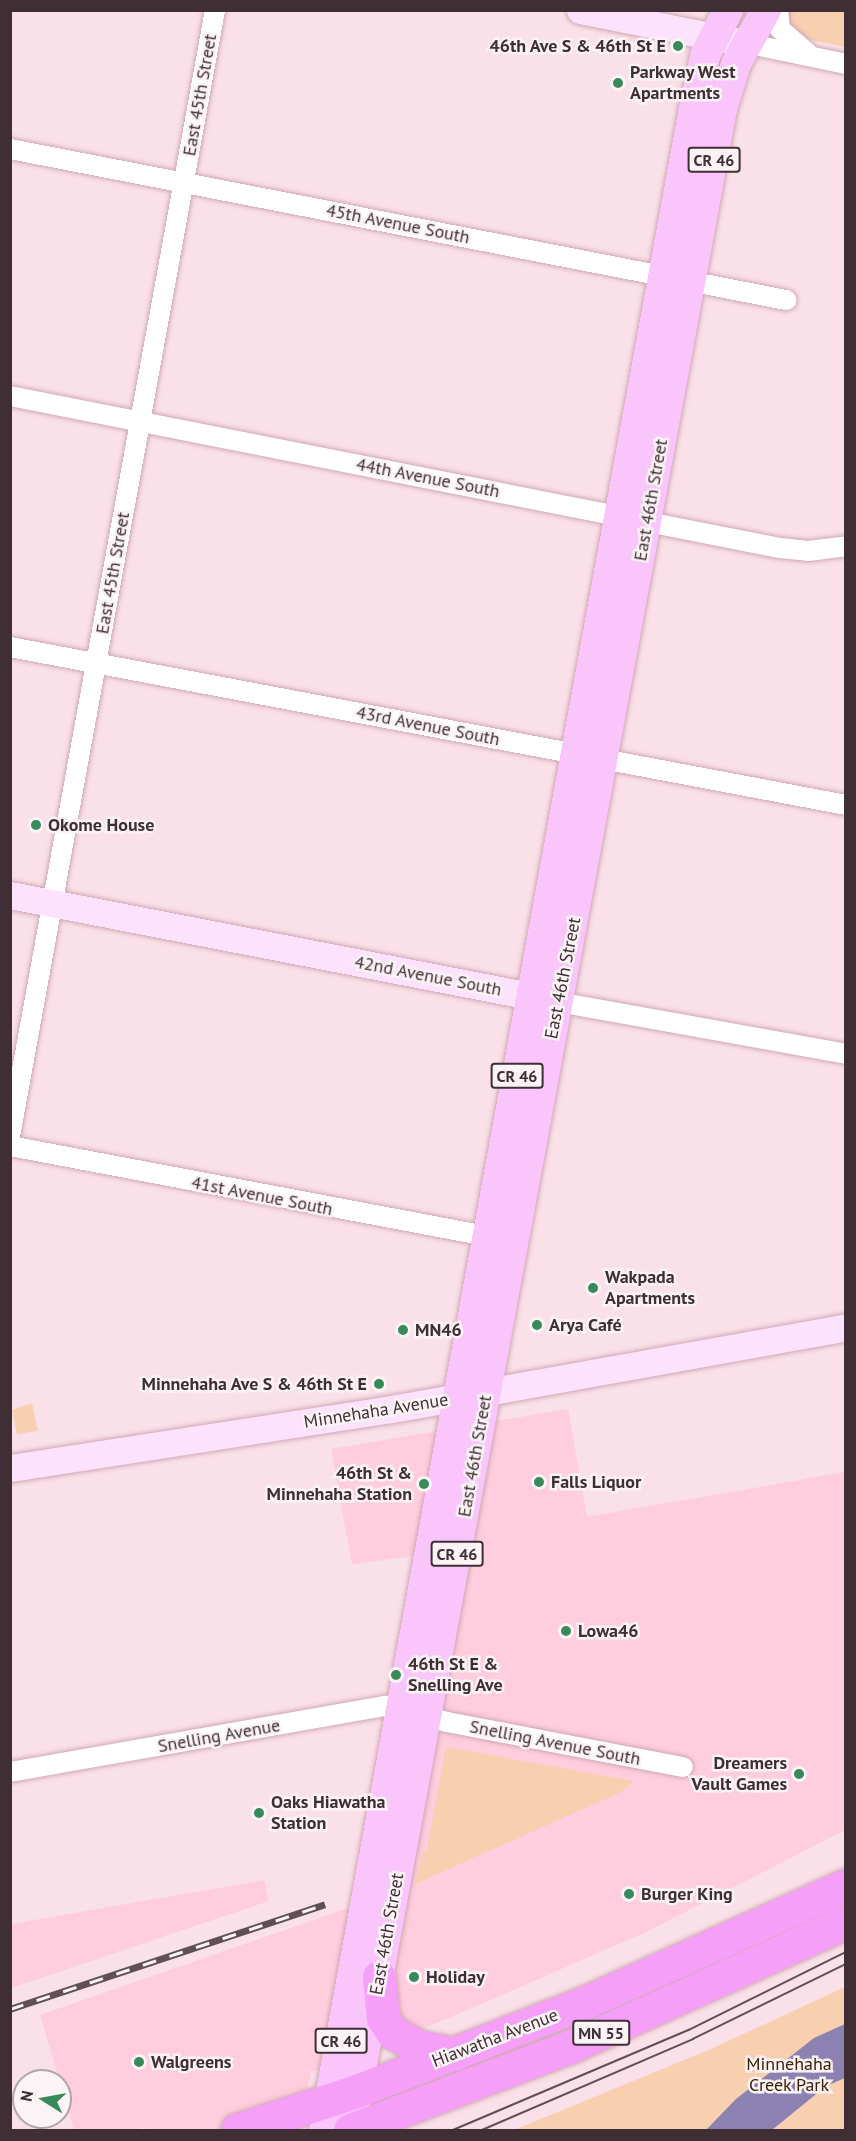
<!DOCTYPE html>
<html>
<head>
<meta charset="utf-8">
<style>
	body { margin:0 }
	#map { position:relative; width:856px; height:2141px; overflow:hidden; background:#fae0e8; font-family:"PT Sans",sans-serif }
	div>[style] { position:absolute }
	.built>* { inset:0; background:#ffcddd }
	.green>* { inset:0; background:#f8cfaf }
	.water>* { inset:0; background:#8b82b1 }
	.roads { filter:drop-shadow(0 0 2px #d0a8b5) drop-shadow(0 0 2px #d0a8b5) }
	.street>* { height:20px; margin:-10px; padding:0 10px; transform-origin:10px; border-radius:10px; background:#fff }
	.secondary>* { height:27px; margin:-13.5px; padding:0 13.5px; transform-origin:13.5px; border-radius:13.5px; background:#fce2fd }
	.primary>* { height:30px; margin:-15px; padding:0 15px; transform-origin:15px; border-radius:15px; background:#f9c5fb }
	.highway>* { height:33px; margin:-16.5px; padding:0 16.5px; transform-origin:16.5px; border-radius:16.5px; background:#f59ff9 }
	.tram>* { height:1.5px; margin:-0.75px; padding:0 0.75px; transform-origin:0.75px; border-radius:0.75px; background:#604f54 }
	.rail>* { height:7px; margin-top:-3.5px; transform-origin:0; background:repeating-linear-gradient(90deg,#fbf3f5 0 14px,#604f54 0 28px); box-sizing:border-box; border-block:2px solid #604f54 }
	.dots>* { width:16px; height:16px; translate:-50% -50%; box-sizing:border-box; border:3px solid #fbf3f5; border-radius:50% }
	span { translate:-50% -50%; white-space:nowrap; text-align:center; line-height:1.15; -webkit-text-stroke:5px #fbf3f5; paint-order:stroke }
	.shield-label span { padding:2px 4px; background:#fbf3f5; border:2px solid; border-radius:4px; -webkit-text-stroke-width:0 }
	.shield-label { font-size:16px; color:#3f2f34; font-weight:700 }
	.poi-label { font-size:18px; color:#3f2f34; font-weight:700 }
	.right { translate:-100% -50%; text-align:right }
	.left { translate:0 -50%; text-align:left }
	.street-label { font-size:18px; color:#3f2f34 }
	.park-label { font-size:18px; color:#3e2104 }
	.frame { position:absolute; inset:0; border:12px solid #3f2f34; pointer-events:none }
	.north { position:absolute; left:12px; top:2069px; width:60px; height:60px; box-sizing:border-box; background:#fbf3f5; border:2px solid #b0a5a8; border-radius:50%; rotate:281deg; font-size:16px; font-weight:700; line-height:24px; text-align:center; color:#3f2f34 }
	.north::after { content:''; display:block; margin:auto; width:21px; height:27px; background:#398a5b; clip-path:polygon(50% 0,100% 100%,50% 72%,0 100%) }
</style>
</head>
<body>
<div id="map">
	<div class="built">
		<div style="clip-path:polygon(568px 1409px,587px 1517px,845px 1472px,845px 1830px,644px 1933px,447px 2019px,311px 2072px,299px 2130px,146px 2130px,146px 2127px,133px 2130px,74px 2130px,40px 2015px,403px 1889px,467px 1547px,352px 1565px,331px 1449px)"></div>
		<div style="clip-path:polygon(264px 1880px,269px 1901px,11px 1988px,11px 1924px)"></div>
	</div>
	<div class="green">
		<div style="clip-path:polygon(786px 10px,845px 11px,845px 47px,801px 38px,791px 31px)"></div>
		<div style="clip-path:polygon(32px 1403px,38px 1431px,17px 1434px,12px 1410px)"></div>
		<div style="clip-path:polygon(446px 1747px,634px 1781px,621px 1792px,415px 1884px,423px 1852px,427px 1849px)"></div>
		<div style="clip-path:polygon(845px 1987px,845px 2130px,514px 2130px,711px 2049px)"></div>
	</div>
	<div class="water">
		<div style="clip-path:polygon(845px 2024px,845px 2078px,826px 2086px,772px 2130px,706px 2130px,736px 2099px,814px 2038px)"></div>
	</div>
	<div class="roads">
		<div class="street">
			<div style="left:778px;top:10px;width:19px;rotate:84deg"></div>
			<div style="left:780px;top:29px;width:37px;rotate:41deg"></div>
			<div style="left:745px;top:43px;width:103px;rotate:11.7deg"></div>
			<div style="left:10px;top:149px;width:791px;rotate:11.01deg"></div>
			<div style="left:10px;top:396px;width:785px;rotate:11.17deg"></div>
			<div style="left:780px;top:548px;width:28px;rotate:6deg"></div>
			<div style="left:808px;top:551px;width:38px;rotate:-7deg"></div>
			<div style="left:10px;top:647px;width:851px;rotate:10.7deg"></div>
			<div style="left:558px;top:1002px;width:293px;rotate:10.2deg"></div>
			<div style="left:10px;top:1136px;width:1145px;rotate:-79.68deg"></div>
			<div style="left:10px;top:1146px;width:496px;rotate:10.7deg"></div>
			<div style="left:10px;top:1772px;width:381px;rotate:-10deg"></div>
			<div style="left:385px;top:1706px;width:64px;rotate:14.5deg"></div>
			<div style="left:447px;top:1722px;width:240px;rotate:10.8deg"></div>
		</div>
		<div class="secondary">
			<div style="left:580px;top:10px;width:168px;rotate:11.3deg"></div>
			<div style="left:10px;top:895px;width:551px;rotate:10.98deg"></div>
			<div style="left:10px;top:1468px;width:387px;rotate:-8.8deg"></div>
			<div style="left:392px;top:1409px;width:461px;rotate:-10.2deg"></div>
		</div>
		<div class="primary">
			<div style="left:324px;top:2130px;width:2050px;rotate:-79.63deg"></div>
			<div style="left:693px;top:113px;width:58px;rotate:-78.1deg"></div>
			<div style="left:705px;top:56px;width:51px;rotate:-63.4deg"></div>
			<div style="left:350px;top:2130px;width:2055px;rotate:-79.57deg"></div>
			<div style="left:722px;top:109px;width:47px;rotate:-72.7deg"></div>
			<div style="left:736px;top:64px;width:62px;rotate:-60.9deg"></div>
		</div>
		<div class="highway">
			<div style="left:379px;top:1977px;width:41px;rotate:84.4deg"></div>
			<div style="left:383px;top:2018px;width:17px;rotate:57deg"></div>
			<div style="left:392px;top:2032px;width:31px;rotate:29deg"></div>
			<div style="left:419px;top:2047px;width:37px;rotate:11deg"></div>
			<div style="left:237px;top:2130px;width:126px;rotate:-18deg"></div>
			<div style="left:357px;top:2091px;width:243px;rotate:-21.2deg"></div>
			<div style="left:584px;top:2003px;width:287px;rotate:-24.2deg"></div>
			<div style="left:350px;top:2130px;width:242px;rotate:-20.8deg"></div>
			<div style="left:576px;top:2044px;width:296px;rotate:-24.3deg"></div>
		</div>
	</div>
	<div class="tram">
		<div style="left:453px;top:2130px;width:256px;rotate:-23deg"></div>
		<div style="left:689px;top:2030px;width:175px;rotate:-26.4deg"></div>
		<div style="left:482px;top:2130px;width:230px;rotate:-23.3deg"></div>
		<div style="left:693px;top:2039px;width:170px;rotate:-26.1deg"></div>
	</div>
	<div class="rail">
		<div style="left:10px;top:2009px;width:332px;rotate:-18.4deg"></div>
	</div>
	<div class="dots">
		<div style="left:678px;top:46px;background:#398a5b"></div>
		<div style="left:618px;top:83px;background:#398a5b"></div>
		<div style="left:36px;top:825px;background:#398a5b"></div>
		<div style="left:593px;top:1288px;background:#398a5b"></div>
		<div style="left:537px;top:1325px;background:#398a5b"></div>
		<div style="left:403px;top:1330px;background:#398a5b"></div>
		<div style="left:379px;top:1384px;background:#398a5b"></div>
		<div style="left:539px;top:1482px;background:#398a5b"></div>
		<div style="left:424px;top:1484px;background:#398a5b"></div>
		<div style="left:566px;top:1631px;background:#398a5b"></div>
		<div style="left:396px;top:1675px;background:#398a5b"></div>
		<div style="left:799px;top:1774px;background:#398a5b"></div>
		<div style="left:259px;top:1813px;background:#398a5b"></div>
		<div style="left:629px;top:1894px;background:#398a5b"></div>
		<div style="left:414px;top:1977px;background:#398a5b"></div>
		<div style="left:139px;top:2062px;background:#398a5b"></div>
	</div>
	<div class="shield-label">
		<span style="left:714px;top:160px">CR 46</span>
		<span style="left:517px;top:1076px">CR 46</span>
		<span style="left:457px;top:1554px">CR 46</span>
		<span style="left:601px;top:2033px">MN 55</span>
		<span style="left:341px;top:2041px">CR 46</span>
	</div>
	<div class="poi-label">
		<span class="right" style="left:666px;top:46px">46th Ave S &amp; 46th St E</span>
		<span class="left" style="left:630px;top:83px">Parkway West<br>Apartments</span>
		<span class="left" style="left:48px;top:825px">Okome House</span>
		<span class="left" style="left:605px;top:1288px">Wakpada<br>Apartments</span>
		<span class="left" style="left:549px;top:1325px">Arya Café</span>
		<span class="left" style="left:415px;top:1330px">MN46</span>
		<span class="right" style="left:367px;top:1384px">Minnehaha Ave S &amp; 46th St E</span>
		<span class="right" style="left:412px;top:1484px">46th St &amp;<br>Minnehaha Station</span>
		<span class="left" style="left:551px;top:1482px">Falls Liquor</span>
		<span class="left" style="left:578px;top:1631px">Lowa46</span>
		<span class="left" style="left:408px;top:1675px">46th St E &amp;<br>Snelling Ave</span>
		<span class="right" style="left:787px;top:1774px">Dreamers<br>Vault Games</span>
		<span class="left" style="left:271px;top:1813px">Oaks Hiawatha<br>Station</span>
		<span class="left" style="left:641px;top:1894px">Burger King</span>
		<span class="left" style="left:426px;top:1977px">Holiday</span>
		<span class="left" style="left:151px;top:2062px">Walgreens</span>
	</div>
	<div class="street-label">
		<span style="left:200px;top:95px;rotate:-80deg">East 45th Street</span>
		<span style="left:398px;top:224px;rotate:11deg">45th Avenue South</span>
		<span style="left:428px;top:478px;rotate:11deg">44th Avenue South</span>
		<span style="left:651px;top:500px;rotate:-80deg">East 46th Street</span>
		<span style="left:113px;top:573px;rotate:-80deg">East 45th Street</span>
		<span style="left:428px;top:726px;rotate:11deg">43rd Avenue South</span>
		<span style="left:428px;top:976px;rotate:11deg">42nd Avenue South</span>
		<span style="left:563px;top:978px;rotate:-79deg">East 46th Street</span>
		<span style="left:262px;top:1196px;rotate:11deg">41st Avenue South</span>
		<span style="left:376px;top:1411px;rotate:-9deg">Minnehaha Avenue</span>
		<span style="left:475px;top:1456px;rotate:-80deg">East 46th Street</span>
		<span style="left:219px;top:1736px;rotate:-10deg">Snelling Avenue</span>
		<span style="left:555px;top:1743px;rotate:11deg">Snelling Avenue South</span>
		<span style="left:387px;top:1934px;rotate:-80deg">East 46th Street</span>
		<span style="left:495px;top:2038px;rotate:-21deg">Hiawatha Avenue</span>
	</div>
	<div class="park-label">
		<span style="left:789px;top:2075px">Minnehaha<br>Creek Park</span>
	</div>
	<div class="frame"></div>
	<div class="north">N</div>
</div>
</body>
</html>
